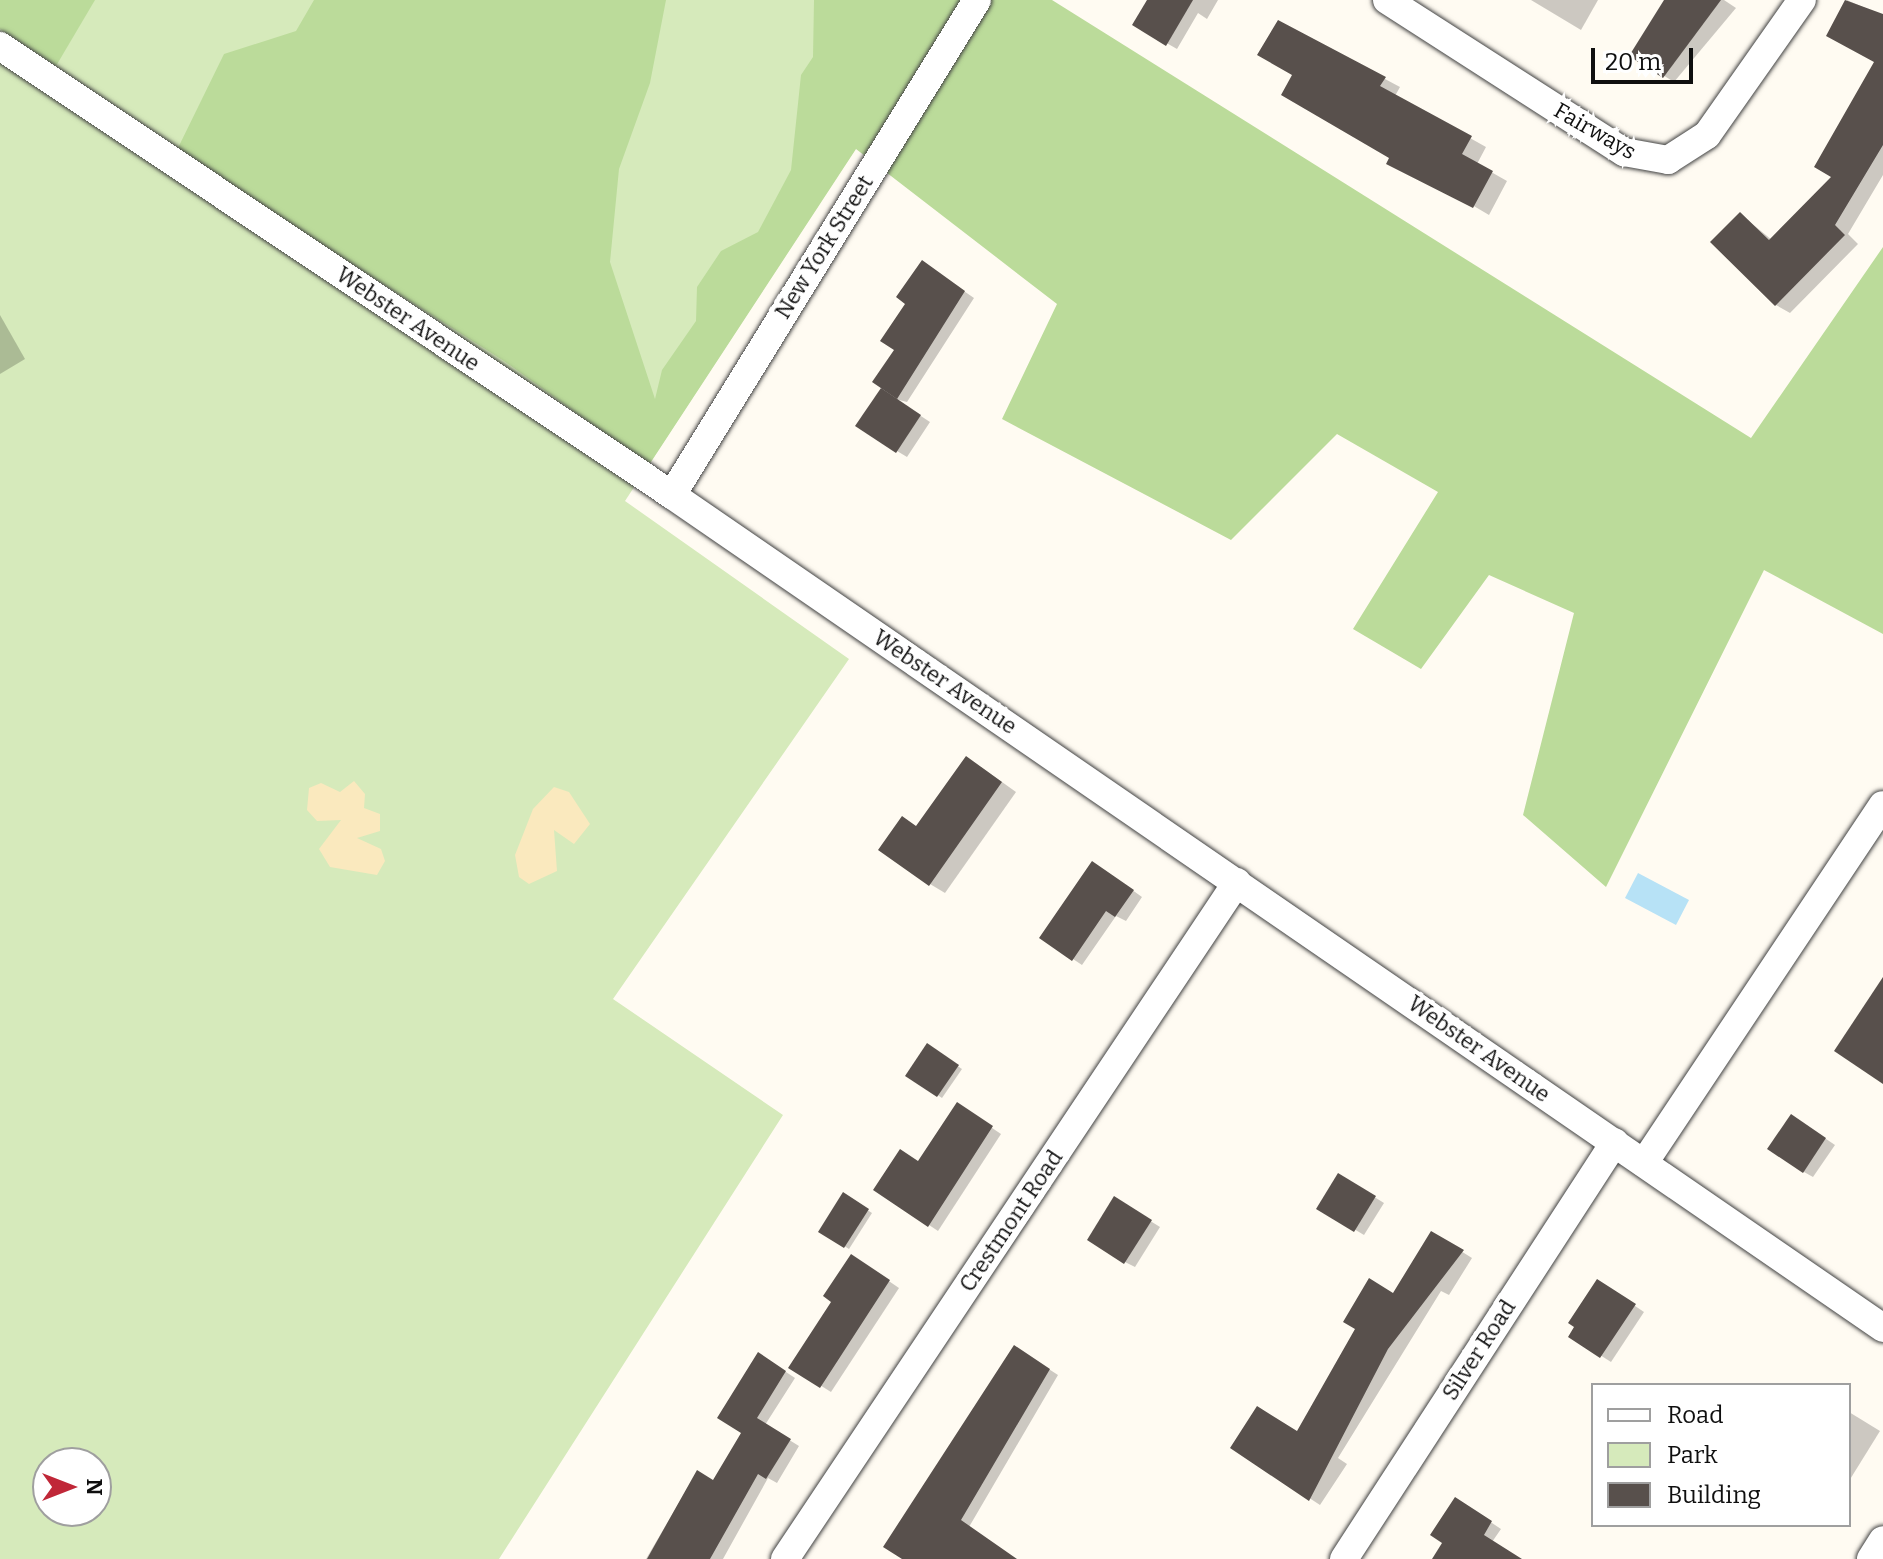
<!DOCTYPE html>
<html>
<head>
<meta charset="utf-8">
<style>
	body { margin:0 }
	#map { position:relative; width:1883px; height:1559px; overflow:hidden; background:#fffbf2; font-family:Bitter,serif }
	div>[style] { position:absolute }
	.green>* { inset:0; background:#d6eabb }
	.forest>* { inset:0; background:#bbdb9a }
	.sand>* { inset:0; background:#fae9be }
	.water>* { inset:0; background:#b7e2f6 }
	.shadow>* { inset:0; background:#0003 }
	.building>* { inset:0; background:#58504c }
	.roads { filter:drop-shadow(0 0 2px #424242) drop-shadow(0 0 2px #424242) }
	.street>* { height:28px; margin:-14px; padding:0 14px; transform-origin:14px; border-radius:14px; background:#fff }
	span { translate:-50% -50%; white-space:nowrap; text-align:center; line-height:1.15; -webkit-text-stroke:8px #fff; paint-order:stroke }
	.street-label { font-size:22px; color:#0f0f0f }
	.legend { position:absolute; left:1591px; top:1383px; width:260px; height:144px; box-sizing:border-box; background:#fff; border:2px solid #9f9f9f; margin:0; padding:10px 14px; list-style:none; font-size:24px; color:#0f0f0f }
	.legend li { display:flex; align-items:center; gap:16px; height:40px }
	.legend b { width:40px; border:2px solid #9f9f9f }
	.north { position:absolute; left:32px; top:1447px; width:80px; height:80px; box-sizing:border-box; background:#fff; border:2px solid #9f9f9f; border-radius:50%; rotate:90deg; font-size:22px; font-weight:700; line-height:32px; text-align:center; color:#0f0f0f }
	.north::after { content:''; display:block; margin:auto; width:28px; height:36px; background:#c02738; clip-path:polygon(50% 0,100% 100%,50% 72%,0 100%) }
	.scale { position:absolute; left:1591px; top:48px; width:102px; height:36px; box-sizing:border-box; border:4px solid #0f0f0f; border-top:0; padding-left:10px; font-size:24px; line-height:28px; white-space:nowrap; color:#0f0f0f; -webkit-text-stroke:6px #fff; paint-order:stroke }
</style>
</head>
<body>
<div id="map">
	<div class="green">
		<div style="clip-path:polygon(evenodd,0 0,953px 0,625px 501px,849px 659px,613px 999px,783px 1115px,499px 1559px,0 1559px,0 0,48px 1463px,96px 1463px,96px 1511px,48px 1511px,48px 1463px)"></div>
	</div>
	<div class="forest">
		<div style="clip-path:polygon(0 0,95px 0,56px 66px,0 29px)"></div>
		<div style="clip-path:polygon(314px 0,666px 0,650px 83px,619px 169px,610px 262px,655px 399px,662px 370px,696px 321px,697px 287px,721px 251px,758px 232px,791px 170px,801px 75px,813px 57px,814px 0,1052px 0,1751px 438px,1883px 247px,1883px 634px,1764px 570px,1606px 887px,1523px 815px,1574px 613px,1489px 575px,1421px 669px,1353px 629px,1438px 492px,1337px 434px,1231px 540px,1002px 419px,1057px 304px,856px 149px,649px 465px,504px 361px,176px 152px,224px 54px,296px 31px)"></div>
	</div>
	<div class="sand">
		<div style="clip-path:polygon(354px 781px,365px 794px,364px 808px,380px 814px,380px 831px,357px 838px,381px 849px,385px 861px,377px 875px,330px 867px,319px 849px,341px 820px,317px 821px,307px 810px,309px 788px,321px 783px,340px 792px)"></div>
		<div style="clip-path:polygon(554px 787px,569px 792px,590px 824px,574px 844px,554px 830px,557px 871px,529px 884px,519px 877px,515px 855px,533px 809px)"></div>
	</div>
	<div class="water">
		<div style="clip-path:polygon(1638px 873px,1689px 900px,1676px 925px,1625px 898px)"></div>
	</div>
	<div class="shadow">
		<div style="clip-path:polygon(1150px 0,1218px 0,1207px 19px,1198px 13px,1177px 49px,1135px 25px)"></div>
		<div style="clip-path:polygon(1531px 0,1598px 0,1581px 30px)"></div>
		<div style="clip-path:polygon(1666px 0,1724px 0,1736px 8px,1674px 82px,1631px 55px)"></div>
		<div style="clip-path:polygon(1847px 0,1883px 16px,1883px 175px,1848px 234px,1858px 244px,1790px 313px,1776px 305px,1740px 214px,1772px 240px,1834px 177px,1877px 62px,1829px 36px)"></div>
		<div style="clip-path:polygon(1385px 79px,1400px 87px,1395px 96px,1486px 147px,1477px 164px,1507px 181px,1489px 215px,1284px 94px)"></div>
		<div style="clip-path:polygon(932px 269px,974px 298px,907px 402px,895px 399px,930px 422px,907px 457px,897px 451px,881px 391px)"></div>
		<div style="clip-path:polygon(0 315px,25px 359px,0 374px)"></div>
		<div style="clip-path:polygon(981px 767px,1016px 792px,945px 893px,930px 884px,918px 827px)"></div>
		<div style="clip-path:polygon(1103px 869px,1142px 897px,1126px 921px,1116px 916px,1082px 965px,1073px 959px)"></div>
		<div style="clip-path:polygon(928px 1046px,962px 1069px,942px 1098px,908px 1075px)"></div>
		<div style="clip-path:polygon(967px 1111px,1001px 1134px,938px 1231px,929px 1225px,919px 1163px)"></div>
		<div style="clip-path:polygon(1801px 1122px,1835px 1145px,1813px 1177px,1804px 1172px)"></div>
		<div style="clip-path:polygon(1339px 1175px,1384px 1203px,1364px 1235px,1319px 1208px)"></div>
		<div style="clip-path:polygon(844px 1195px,872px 1213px,849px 1249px,821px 1231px)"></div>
		<div style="clip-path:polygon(1123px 1204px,1160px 1227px,1135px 1267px,1125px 1262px)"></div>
		<div style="clip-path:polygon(1432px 1233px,1472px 1258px,1449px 1295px,1441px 1291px,1338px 1458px,1347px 1464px,1320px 1505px,1233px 1448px,1298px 1433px,1358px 1328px,1394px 1295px)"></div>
		<div style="clip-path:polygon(861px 1262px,899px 1288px,831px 1392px,791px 1367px)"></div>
		<div style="clip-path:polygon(1607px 1287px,1644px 1312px,1611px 1362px,1570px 1336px)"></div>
		<div style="clip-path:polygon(1024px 1353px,1058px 1375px,969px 1527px,1016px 1559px,906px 1559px)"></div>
		<div style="clip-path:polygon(768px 1360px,795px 1378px,765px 1425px,799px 1446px,777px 1483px,768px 1478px,723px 1559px,646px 1559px,697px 1472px,714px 1482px,744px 1433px)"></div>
		<div style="clip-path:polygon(1849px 1412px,1880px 1431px,1849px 1481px)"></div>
		<div style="clip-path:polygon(1465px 1505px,1501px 1529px,1492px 1542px,1511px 1559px,1447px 1559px)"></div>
	</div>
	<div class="building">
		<div style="clip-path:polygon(1147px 0,1193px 0,1166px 46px,1132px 25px)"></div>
		<div style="clip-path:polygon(1664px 0,1721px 0,1663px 78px,1629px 56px)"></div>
		<div style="clip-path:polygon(1845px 0,1883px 14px,1883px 145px,1835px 225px,1845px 235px,1775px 306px,1710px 242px,1740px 212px,1769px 240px,1831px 177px,1814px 167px,1874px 62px,1826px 36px)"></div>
		<div style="clip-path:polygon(1278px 20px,1386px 77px,1380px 86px,1472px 136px,1462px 154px,1493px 171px,1473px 208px,1386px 164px,1389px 158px,1281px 95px,1292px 75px,1257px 55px)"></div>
		<div style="clip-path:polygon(922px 260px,965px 291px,897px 399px,872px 382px,894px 350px,880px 341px,905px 304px,896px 297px)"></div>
		<div style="clip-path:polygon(881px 388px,921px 415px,896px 453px,855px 426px)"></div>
		<div style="clip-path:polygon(966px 756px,1002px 782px,929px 886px,878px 850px,902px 816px,916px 826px)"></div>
		<div style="clip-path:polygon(1092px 861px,1134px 890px,1115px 917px,1106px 911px,1072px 961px,1039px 938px)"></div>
		<div style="clip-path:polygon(1883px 977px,1883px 1084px,1834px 1051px)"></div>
		<div style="clip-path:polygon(927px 1043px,959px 1065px,937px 1097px,905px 1076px)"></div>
		<div style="clip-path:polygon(957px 1102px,993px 1126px,928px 1227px,873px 1190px,900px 1149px,918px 1161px)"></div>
		<div style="clip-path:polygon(1791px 1114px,1826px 1138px,1803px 1173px,1767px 1149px)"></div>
		<div style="clip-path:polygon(1338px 1173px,1376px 1196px,1354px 1232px,1316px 1209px)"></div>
		<div style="clip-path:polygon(843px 1192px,869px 1209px,844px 1248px,818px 1232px)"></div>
		<div style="clip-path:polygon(1114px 1196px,1152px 1220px,1124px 1264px,1087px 1240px)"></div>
		<div style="clip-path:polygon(1431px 1231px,1464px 1250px,1388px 1349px,1309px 1501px,1230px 1448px,1257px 1406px,1297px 1431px,1355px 1329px,1343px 1322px,1369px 1278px,1393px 1293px)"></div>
		<div style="clip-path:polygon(851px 1254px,890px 1280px,820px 1388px,788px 1368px,831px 1302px,823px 1296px)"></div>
		<div style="clip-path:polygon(1597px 1279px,1636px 1304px,1600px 1358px,1568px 1337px,1574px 1327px,1568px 1323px)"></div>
		<div style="clip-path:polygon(1014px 1345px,1050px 1369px,961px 1520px,1017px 1559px,902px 1559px,883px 1547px)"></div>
		<div style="clip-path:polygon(758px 1352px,786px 1371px,757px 1418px,791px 1439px,766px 1479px,758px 1474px,710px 1559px,647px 1559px,697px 1470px,713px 1480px,741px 1433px,717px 1418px)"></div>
		<div style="clip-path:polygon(1455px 1497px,1492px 1521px,1484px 1535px,1522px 1559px,1432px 1559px,1442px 1543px,1430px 1535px)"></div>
	</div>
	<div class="roads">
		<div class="street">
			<div style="left:1387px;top:0;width:282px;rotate:32.7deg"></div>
			<div style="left:1624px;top:152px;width:45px;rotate:10.3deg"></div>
			<div style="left:1668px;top:160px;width:46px;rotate:-32.7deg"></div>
			<div style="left:1707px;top:135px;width:165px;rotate:-54.9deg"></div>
			<div style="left:0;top:46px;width:808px;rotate:33.75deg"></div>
			<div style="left:672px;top:495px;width:1470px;rotate:34.52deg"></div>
			<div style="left:672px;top:495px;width:581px;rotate:-58.36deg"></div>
			<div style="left:1644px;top:1163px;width:430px;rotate:-56.3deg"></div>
			<div style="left:785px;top:1559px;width:814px;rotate:-56.27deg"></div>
			<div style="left:1344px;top:1559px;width:497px;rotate:-57deg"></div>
			<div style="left:1871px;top:1559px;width:22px;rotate:-58deg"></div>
		</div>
	</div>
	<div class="street-label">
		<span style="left:1595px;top:131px;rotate:30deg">Fairways</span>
		<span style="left:824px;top:247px;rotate:-58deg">New York Street</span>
		<span style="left:408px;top:319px;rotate:34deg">Webster Avenue</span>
		<span style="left:945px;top:682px;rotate:34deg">Webster Avenue</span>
		<span style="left:1479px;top:1049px;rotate:35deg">Webster Avenue</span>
		<span style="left:1011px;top:1221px;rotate:-56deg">Crestmont Road</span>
		<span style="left:1479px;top:1350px;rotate:-57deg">Silver Road</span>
	</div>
	<ul class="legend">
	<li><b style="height:10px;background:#fff"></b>Road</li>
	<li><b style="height:22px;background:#d6eabb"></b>Park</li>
	<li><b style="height:22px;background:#58504c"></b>Building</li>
	</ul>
	<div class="north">N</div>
	<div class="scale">20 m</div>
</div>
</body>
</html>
